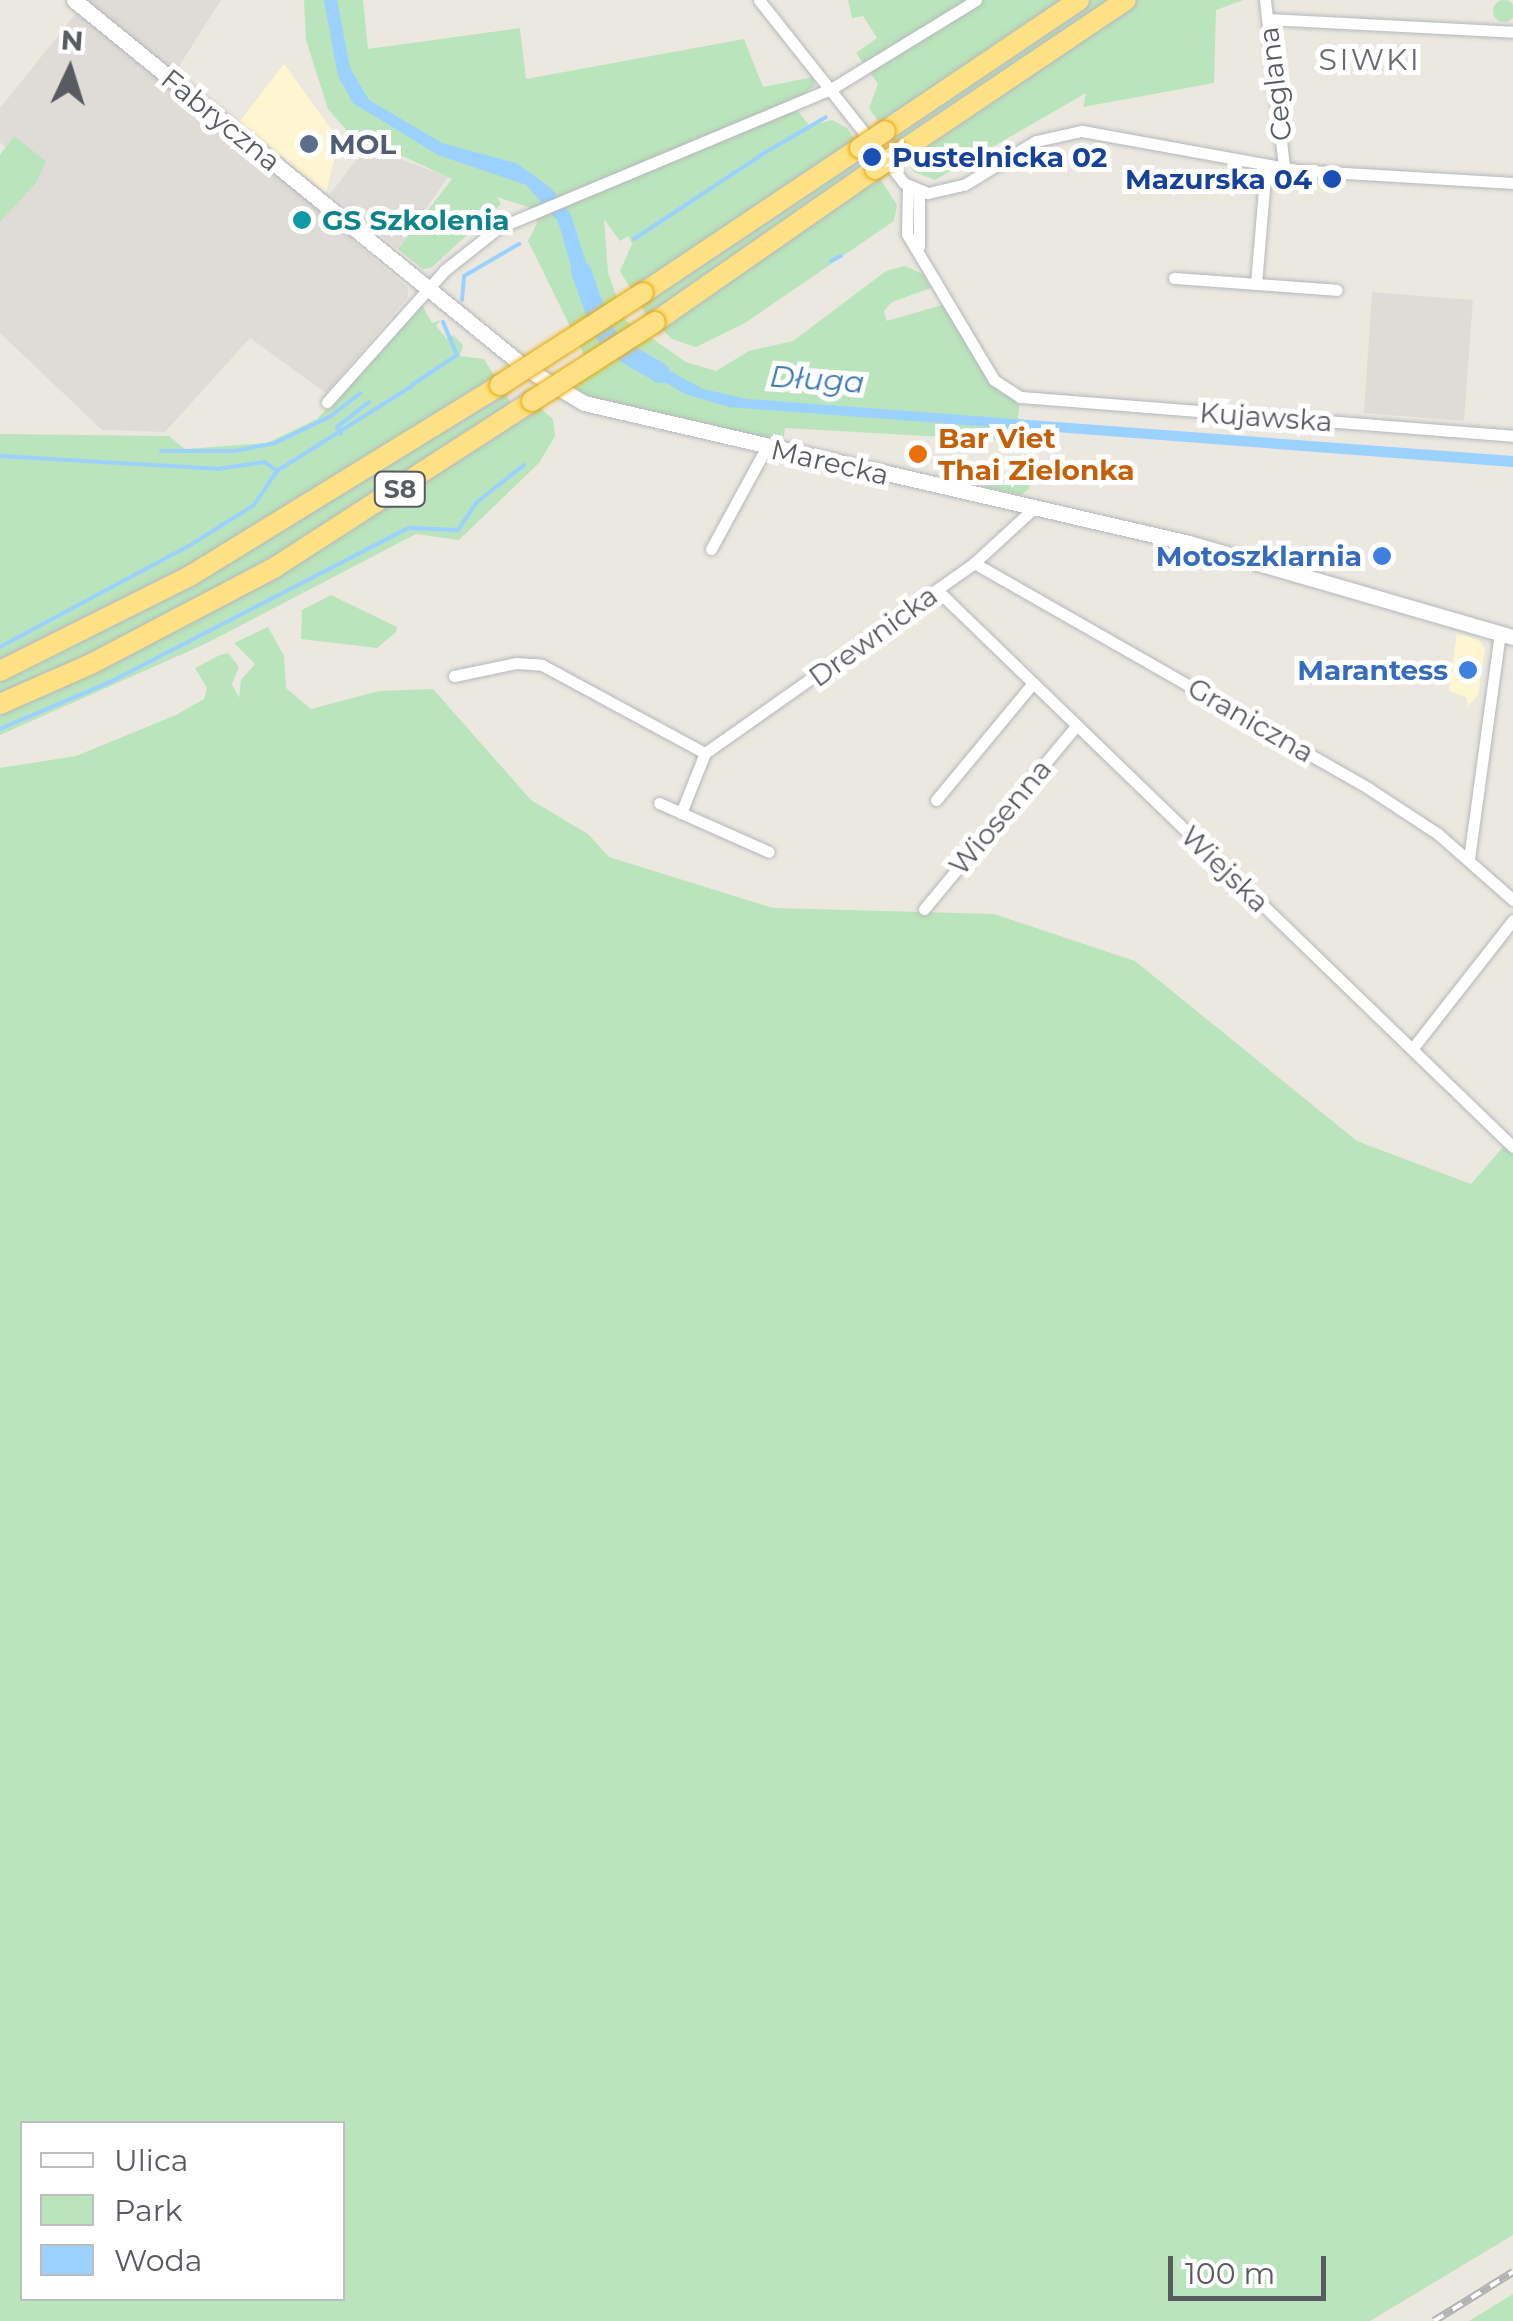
<!DOCTYPE html>
<html>
<head>
<meta charset="utf-8">
<style>
	body { margin:0 }
	#map { position:relative; width:1513px; height:2321px; overflow:hidden; background:#ebe9df; font-family:Montserrat,sans-serif }
	div>[style] { position:absolute }
	.commercial>* { inset:0; background:#fef5d1 }
	.industrial>* { inset:0; background:#dfdcd7 }
	.green>* { inset:0; background:#bae4bb }
	.round { border-radius:50% }
	.water>* { inset:0; background:#9bd1ff }
	.stream>* { height:4px; margin:-2px; padding:0 2px; transform-origin:2px; border-radius:2px; background:#9bd1ff }
	.river>* { height:20px; margin:-10px; padding:0 10px; transform-origin:10px; border-radius:10px; background:#9bd1ff }
	.roads { filter:drop-shadow(0 0 2px #b5b7bc) drop-shadow(0 0 2px #b5b7bc) }
	.street>* { height:11px; margin:-5.5px; padding:0 5.5px; transform-origin:5.5px; border-radius:5.5px; background:#fff }
	.secondary>* { height:15px; margin:-7.5px; padding:0 7.5px; transform-origin:7.5px; border-radius:7.5px; background:#fff }
	.highway>* { height:20px; margin:-10px; padding:0 10px; transform-origin:10px; border-radius:10px; background:#fde184 }
	.rail>* { height:8px; margin-top:-4px; transform-origin:0; background:repeating-linear-gradient(90deg,#fff 0 11px,#b1b2b2 0 22px); box-sizing:border-box; border-block:2px solid #b1b2b2 }
	.bridges { filter:drop-shadow(0 0 2px #eaa700) drop-shadow(0 0 2px #eaa700) }
	.highway-bridge>* { height:20px; margin:-10px; padding:0 10px; transform-origin:10px; border-radius:10px; background:#fde184 }
	.dots>* { width:28px; height:28px; translate:-50% -50%; box-sizing:border-box; border:5px solid #fff; border-radius:50% }
	span { translate:-50% -50%; white-space:nowrap; text-align:center; line-height:1.15; -webkit-text-stroke:10px #fff; paint-order:stroke }
	.shield-label span { padding:2px 8px; background:#fff; border:2px solid; border-radius:8px; -webkit-text-stroke-width:0 }
	.shield-label { font-size:25px; color:#585b60; font-weight:700 }
	.street-label { font-size:28px; color:#585b60 }
	.service-label { font-size:28px; color:#4e5e75; font-weight:700 }
	.left { translate:0 -50%; text-align:left }
	.transit-label { font-size:28px; color:#164399; font-weight:700 }
	.right { translate:-100% -50%; text-align:right }
	.culture-label { font-size:28px; color:#0d838f; font-weight:700 }
	.food-label { font-size:28px; color:#c56008; font-weight:700 }
	.shop-label { font-size:28px; color:#366cbe; font-weight:700 }
	.neighbourhood-label { font-size:30px; color:#696d72; letter-spacing:2.5px }
	.water-label { font-size:30px; color:#3c76b9; font-style:italic }
	.legend { position:absolute; left:20px; top:2121px; width:325px; height:180px; box-sizing:border-box; background:#fff; border:2px solid #bcbdbf; margin:0; padding:12px 18px; list-style:none; font-size:30px; color:#585b60 }
	.legend li { display:flex; align-items:center; gap:20px; height:50px }
	.legend b { width:50px; border:2px solid #bcbdbf }
	.north { position:absolute; left:20px; top:20px; width:100px; height:100px; -webkit-text-stroke:8px #fff; paint-order:stroke; rotate:4deg; font-size:28px; font-weight:700; line-height:40px; text-align:center; color:#585b60 }
	.north::after { content:''; display:block; margin:auto; width:35px; height:45px; background:#585b60; clip-path:polygon(50% 0,100% 100%,50% 72%,0 100%) }
	.scale { position:absolute; left:1168px; top:2256px; width:158px; height:45px; box-sizing:border-box; border:5px solid #585b60; border-top:0; padding-left:12px; font-size:30px; line-height:35px; white-space:nowrap; color:#585b60; -webkit-text-stroke:8px #fff; paint-order:stroke }
</style>
</head>
<body>
<div id="map">
	<div class="commercial">
		<div style="clip-path:polygon(284px 64px,339px 140px,326px 193px,239px 122px)"></div>
		<div style="clip-path:polygon(1457px 633px,1478px 639px,1485px 649px,1478px 695px,1468px 706px,1466px 697px,1449px 691px)"></div>
	</div>
	<div class="industrial">
		<div style="clip-path:polygon(74px 0,221px 0,171px 79px,358px 232px,352px 240px,408px 288px,408px 297px,326px 393px,250px 338px,165px 432px,102px 430px,0 333px,0 198px,25px 168px,0 142px,0 108px,81px 7px)"></div>
		<div style="clip-path:polygon(367px 146px,448px 177px,398px 249px,330px 194px)"></div>
		<div style="clip-path:polygon(1372px 292px,1473px 300px,1464px 421px,1364px 413px)"></div>
	</div>
	<div class="green">
		<div class="round" style="left:1493px;top:0;width:22px;height:22px"></div>
		<div style="clip-path:polygon(304px 0,363px 0,368px 49px,520px 28px,526px 79px,744px 39px,763px 87px,813px 77px,815px 86px,792px 104px,810px 126px,832px 120px,847px 128px,897px 205px,894px 221px,745px 323px,696px 347px,672px 339px,645px 313px,620px 271px,632px 244px,628px 236px,620px 241px,604px 219px,608px 273px,625px 320px,686px 362px,716px 371px,749px 351px,793px 341px,886px 271px,905px 266px,923px 274px,931px 288px,892px 302px,884px 311px,887px 321px,942px 305px,952px 310px,994px 380px,1020px 397px,1016px 441px,785px 428px,782px 451px,569px 397px,590px 367px,528px 241px,537px 223px,531px 208px,497px 197px,501px 204px,431px 268px,423px 269px,398px 249px,452px 179px,385px 148px,361px 147px,328px 109px,306px 40px)"></div>
		<div style="clip-path:polygon(848px 0,1243px 0,1216px 10px,1214px 83px,1083px 107px,1086px 93px,935px 180px,914px 172px,869px 108px,878px 84px,856px 53px,877px 38px,863px 16px,852px 18px)"></div>
		<div style="clip-path:polygon(14px 136px,46px 161px,36px 183px,0 222px,0 155px)"></div>
		<div style="clip-path:polygon(422px 305px,432px 323px,441px 320px,436px 326px,447px 339px,453px 335px,463px 345px,460px 356px,484px 359px,511px 403px,524px 395px,553px 419px,555px 436px,539px 463px,459px 540px,416px 534px,205px 644px,0 735px,0 434px,169px 436px,185px 449px,267px 443px,317px 419px)"></div>
		<div style="clip-path:polygon(993px 476px,1030px 485px,1029px 489px,1021px 495px,984px 487px)"></div>
		<div style="clip-path:polygon(331px 595px,397px 627px,396px 632px,377px 648px,301px 639px,302px 610px)"></div>
		<div style="clip-path:polygon(evenodd,268px 627px,284px 656px,286px 688px,311px 709px,379px 691px,433px 689px,531px 800px,588px 834px,609px 857px,773px 908px,994px 914px,1135px 961px,1357px 1141px,1471px 1184px,1504px 1146px,1513px 1155px,1513px 2235px,1370px 2321px,0 2321px,0 768px,76px 756px,176px 715px,204px 699px,207px 688px,195px 668px,220px 655px,228px 653px,239px 667px,232px 684px,239px 698px,241px 680px,255px 664px,234px 643px,268px 627px,22px 2124px,342px 2124px,342px 2298px,22px 2298px,22px 2124px)"></div>
		<div style="clip-path:polygon(1513px 2294px,1513px 2321px,1469px 2321px)"></div>
	</div>
	<div class="water">
		<div style="clip-path:polygon(324px 0,337px 0,350px 68px,369px 100px,442px 143px,516px 163px,551px 188px,571px 215px,595px 291px,581px 301px,558px 221px,526px 185px,438px 155px,353px 103px,338px 76px)"></div>
		<div style="clip-path:polygon(644px 357px,703px 389px,747px 399px,1513px 456px,1513px 467px,729px 407px,685px 394px,634px 364px)"></div>
	</div>
	<div class="stream">
		<div style="left:761px;top:155px;width:75px;rotate:-30.3deg"></div>
		<div style="left:634px;top:239px;width:151px;rotate:-33.4deg"></div>
		<div style="left:831px;top:261px;width:11px;rotate:-27deg"></div>
		<div style="left:462px;top:300px;width:24px;rotate:-85deg"></div>
		<div style="left:464px;top:276px;width:64px;rotate:-30.2deg"></div>
		<div style="left:412px;top:385px;width:54px;rotate:-33.7deg"></div>
		<div style="left:457px;top:355px;width:36px;rotate:-113deg"></div>
		<div style="left:341px;top:434px;width:8px;rotate:-120deg"></div>
		<div style="left:337px;top:427px;width:41px;rotate:-38deg"></div>
		<div style="left:161px;top:451px;width:74px"></div>
		<div style="left:235px;top:451px;width:41px;rotate:-11.3deg"></div>
		<div style="left:275px;top:443px;width:62px;rotate:-25.7deg"></div>
		<div style="left:331px;top:416px;width:37px;rotate:-38deg"></div>
		<div style="left:0;top:456px;width:217px;rotate:3.4deg"></div>
		<div style="left:217px;top:469px;width:49px;rotate:-8.3deg"></div>
		<div style="left:265px;top:462px;width:15px;rotate:37deg"></div>
		<div style="left:277px;top:471px;width:160px;rotate:-32.2deg"></div>
		<div style="left:0;top:647px;width:218px;rotate:-28.2deg"></div>
		<div style="left:192px;top:544px;width:73px;rotate:-32.2deg"></div>
		<div style="left:254px;top:505px;width:41px;rotate:-55.9deg"></div>
		<div style="left:0;top:729px;width:120px;rotate:-23.1deg"></div>
		<div style="left:110px;top:682px;width:336px;rotate:-27.3deg"></div>
		<div style="left:409px;top:528px;width:49px;rotate:2.3deg"></div>
		<div style="left:458px;top:530px;width:32px;rotate:-56deg"></div>
		<div style="left:476px;top:503px;width:61px;rotate:-38.4deg"></div>
	</div>
	<div class="river">
		<div style="left:581px;top:271px;width:63px;rotate:70.4deg"></div>
		<div style="left:602px;top:330px;width:25px;rotate:48deg"></div>
		<div style="left:619px;top:349px;width:48px;rotate:30.3deg"></div>
	</div>
	<div class="roads">
		<div class="street">
			<div style="left:759px;top:0;width:233px;rotate:51.6deg"></div>
			<div style="left:904px;top:183px;width:26px;rotate:23deg"></div>
			<div style="left:928px;top:193px;width:37px;rotate:-13deg"></div>
			<div style="left:964px;top:185px;width:84px;rotate:-31.4deg"></div>
			<div style="left:1036px;top:141px;width:47px;rotate:-12.3deg"></div>
			<div style="left:1082px;top:131px;width:218px;rotate:10.3deg"></div>
			<div style="left:1296px;top:170px;width:217px;rotate:3.4deg"></div>
			<div style="left:1265px;top:0;width:169px;rotate:83.5deg"></div>
			<div style="left:1268px;top:19px;width:245px;rotate:3deg"></div>
			<div style="left:908px;top:186px;width:48px;rotate:91.2deg"></div>
			<div style="left:907px;top:234px;width:170px;rotate:59.2deg"></div>
			<div style="left:994px;top:380px;width:31px;rotate:33deg"></div>
			<div style="left:1020px;top:397px;width:495px;rotate:4.5deg"></div>
			<div style="left:919px;top:246px;width:55px;rotate:-90deg"></div>
			<div style="left:1174px;top:278px;width:163px;rotate:4.2deg"></div>
			<div style="left:1256px;top:284px;width:118px;rotate:-85.2deg"></div>
			<div style="left:327px;top:402px;width:177px;rotate:-48.2deg"></div>
			<div style="left:445px;top:270px;width:68px;rotate:-38.4deg"></div>
			<div style="left:498px;top:228px;width:361px;rotate:-22.7deg"></div>
			<div style="left:831px;top:89px;width:170px;rotate:-31.5deg"></div>
			<div style="left:711px;top:549px;width:115px;rotate:-61.4deg"></div>
			<div style="left:974px;top:563px;width:454px;rotate:29.7deg"></div>
			<div style="left:1368px;top:788px;width:84px;rotate:33.3deg"></div>
			<div style="left:1438px;top:834px;width:100px;rotate:41.3deg"></div>
			<div style="left:937px;top:590px;width:801px;rotate:44.04deg"></div>
			<div style="left:454px;top:676px;width:63px;rotate:-11.8deg"></div>
			<div style="left:516px;top:663px;width:26px;rotate:4deg"></div>
			<div style="left:542px;top:665px;width:185px;rotate:28.4deg"></div>
			<div style="left:936px;top:800px;width:152px;rotate:-50.3deg"></div>
			<div style="left:659px;top:803px;width:120px;rotate:24deg"></div>
			<div style="left:681px;top:813px;width:65px;rotate:-68.2deg"></div>
			<div style="left:705px;top:753px;width:329px;rotate:-35.2deg"></div>
			<div style="left:974px;top:563px;width:80px;rotate:-42.5deg"></div>
			<div style="left:1469px;top:859px;width:228px;rotate:-82.2deg"></div>
			<div style="left:924px;top:909px;width:238px;rotate:-50.3deg"></div>
			<div style="left:1412px;top:1049px;width:164px;rotate:-51.9deg"></div>
		</div>
		<div class="secondary">
			<div style="left:74px;top:0;width:584px;rotate:39.17deg"></div>
			<div style="left:527px;top:369px;width:66px;rotate:30.8deg"></div>
			<div style="left:584px;top:403px;width:621px;rotate:13.03deg"></div>
			<div style="left:1189px;top:543px;width:337px;rotate:16.2deg"></div>
		</div>
		<div class="highway">
			<div style="left:885px;top:131px;width:234px;rotate:-34deg"></div>
			<div style="left:900px;top:152px;width:272px;rotate:-33.9deg"></div>
			<div style="left:643px;top:293px;width:261px;rotate:-33.8deg"></div>
			<div style="left:655px;top:322px;width:268px;rotate:-34.8deg"></div>
			<div style="left:0;top:671px;width:212px;rotate:-26.6deg"></div>
			<div style="left:190px;top:576px;width:364px;rotate:-31.6deg"></div>
			<div style="left:0;top:704px;width:99px;rotate:-23.7deg"></div>
			<div style="left:91px;top:664px;width:207px;rotate:-27.7deg"></div>
			<div style="left:274px;top:568px;width:307px;rotate:-32.9deg"></div>
		</div>
	</div>
	<div class="rail">
		<div style="left:1434px;top:2321px;width:93px;rotate:-31.8deg"></div>
	</div>
	<div class="bridges">
		<div class="highway-bridge">
			<div style="left:860px;top:148px;width:30px;rotate:-34deg"></div>
			<div style="left:875px;top:169px;width:30px;rotate:-34deg"></div>
			<div style="left:500px;top:385px;width:170px;rotate:-32.8deg"></div>
			<div style="left:532px;top:401px;width:146px;rotate:-32.7deg"></div>
		</div>
	</div>
	<div class="dots">
		<div style="left:309px;top:144px;background:#5c6f8a"></div>
		<div style="left:872px;top:157px;background:#1a4fb4"></div>
		<div style="left:1332px;top:179px;background:#1a4fb4"></div>
		<div style="left:302px;top:220px;background:#0f9aa8"></div>
		<div style="left:918px;top:454px;background:#e8710a"></div>
		<div style="left:1382px;top:556px;background:#3f7fe0"></div>
		<div style="left:1468px;top:670px;background:#3f7fe0"></div>
	</div>
	<div class="shield-label">
		<span style="left:400px;top:489px">S8</span>
	</div>
	<div class="street-label">
		<span style="left:1275px;top:84px;rotate:-97deg">Ceglana</span>
		<span style="left:221px;top:120px;rotate:39deg">Fabryczna</span>
		<span style="left:1266px;top:417px;rotate:4deg">Kujawska</span>
		<span style="left:830px;top:462px;rotate:13deg">Marecka</span>
		<span style="left:873px;top:636px;rotate:-36deg">Drewnicka</span>
		<span style="left:1251px;top:720px;rotate:30deg">Graniczna</span>
		<span style="left:1000px;top:817px;rotate:-50deg">Wiosenna</span>
		<span style="left:1225px;top:869px;rotate:44deg">Wiejska</span>
	</div>
	<div class="service-label">
		<span class="left" style="left:329px;top:144px">MOL</span>
	</div>
	<div class="transit-label">
		<span class="left" style="left:892px;top:157px">Pustelnicka 02</span>
		<span class="right" style="left:1312px;top:179px">Mazurska 04</span>
	</div>
	<div class="culture-label">
		<span class="left" style="left:322px;top:220px">GS Szkolenia</span>
	</div>
	<div class="food-label">
		<span class="left" style="left:938px;top:454px">Bar Viet<br>Thai Zielonka</span>
	</div>
	<div class="shop-label">
		<span class="right" style="left:1362px;top:556px">Motoszklarnia</span>
		<span class="right" style="left:1448px;top:670px">Marantess</span>
	</div>
	<div class="neighbourhood-label">
		<span style="left:1370px;top:60px">SIWKI</span>
	</div>
	<div class="water-label">
		<span style="left:817px;top:380px;rotate:4deg">Długa</span>
	</div>
	<ul class="legend">
	<li><b style="height:12px;background:#fff"></b>Ulica</li>
	<li><b style="height:28px;background:#bae4bb"></b>Park</li>
	<li><b style="height:28px;background:#9bd1ff"></b>Woda</li>
	</ul>
	<div class="north">N</div>
	<div class="scale">100 m</div>
</div>
</body>
</html>
